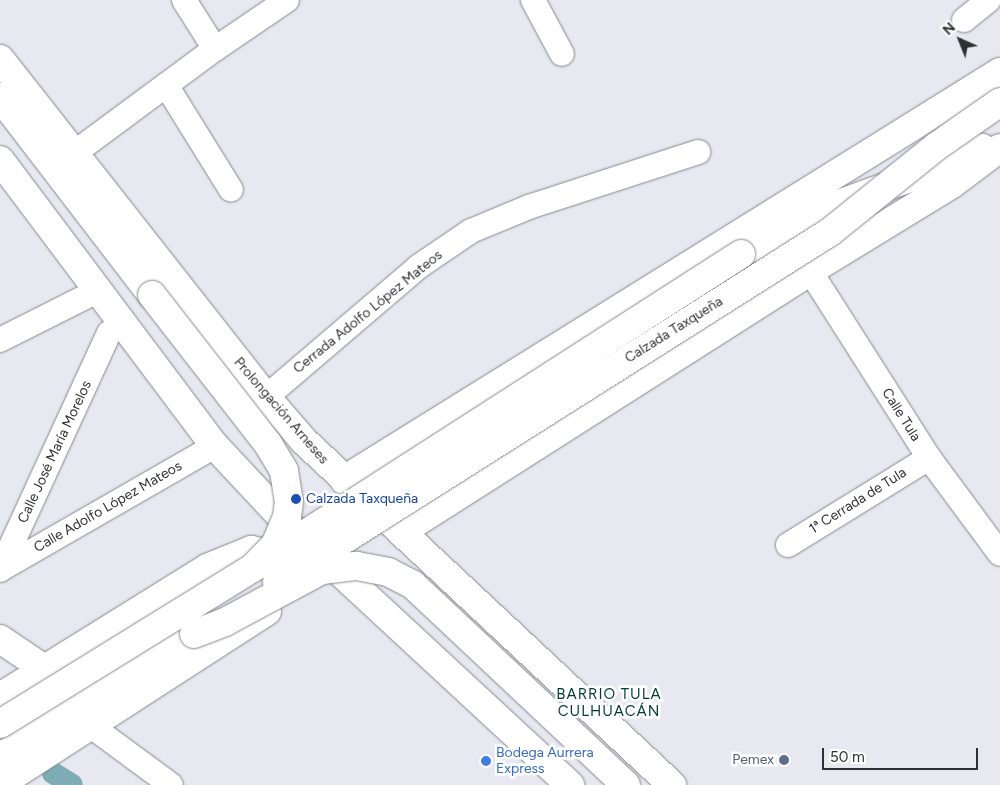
<!DOCTYPE html>
<html>
<head>
<meta charset="utf-8">
<style>
	body { margin:0 }
	#map { position:relative; width:1000px; height:785px; overflow:hidden; background:#e7e8f0; font-family:Figtree,sans-serif }
	div>[style] { position:absolute }
	.canal>* { height:22px; margin:-11px; padding:0 11px; transform-origin:11px; border-radius:11px; background:#7dacb6 }
	.roads { filter:drop-shadow(0 0 1px #87888f) drop-shadow(0 0 1px #87888f) }
	.street>* { height:24px; margin:-12px; padding:0 12px; transform-origin:12px; border-radius:12px; background:#fff }
	.secondary>* { height:28px; margin:-14px; padding:0 14px; transform-origin:14px; border-radius:14px; background:#fff }
	.primary>* { height:28px; margin:-14px; padding:0 14px; transform-origin:14px; border-radius:14px; background:#fff }
	.bridges { filter:drop-shadow(0 0 1px #87888f) drop-shadow(0 0 1px #87888f) }
	.secondary-bridge>* { height:28px; margin:-14px; padding:0 14px; transform-origin:14px; border-radius:14px; background:#fff }
	.primary-bridge>* { height:28px; margin:-14px; padding:0 14px; transform-origin:14px; border-radius:14px; background:#fff }
	.dots>* { width:14px; height:14px; translate:-50% -50%; box-sizing:border-box; border:2px solid #fff; border-radius:50% }
	span { translate:-50% -50%; white-space:nowrap; text-align:center; line-height:1.15; -webkit-text-stroke:5px #fff; paint-order:stroke }
	.street-label { font-size:14px; color:#2f3033 }
	.transit-label { font-size:14px; color:#164399 }
	.left { translate:0 -50%; text-align:left }
	.shop-label { font-size:14px; color:#366cbe }
	.service-label { font-size:14px; color:#4e5e75 }
	.right { translate:-100% -50%; text-align:right }
	.neighbourhood-label { font-size:15px; color:#023d32; letter-spacing:1px }
	.north { position:absolute; left:935px; top:15px; width:50px; height:50px; -webkit-text-stroke:4px #fff; paint-order:stroke; rotate:316deg; font-size:14px; font-weight:700; line-height:20px; text-align:center; color:#2f3033 }
	.north::after { content:''; display:block; margin:auto; width:18px; height:22px; background:#2f3033; clip-path:polygon(50% 0,100% 100%,50% 72%,0 100%) }
	.scale { position:absolute; left:822px; top:748px; width:156px; height:22px; box-sizing:border-box; border:2px solid #2f3033; border-top:0; padding-left:6px; font-size:15px; line-height:18px; white-space:nowrap; color:#2f3033; -webkit-text-stroke:4px #fff; paint-order:stroke }
</style>
</head>
<body>
<div id="map">
	<div class="canal">
		<div style="left:53px;top:773px;width:22px;rotate:32deg"></div>
	</div>
	<div class="roads">
		<div class="street">
			<div style="left:184px;top:0;width:58px;rotate:57.7deg"></div>
			<div style="left:533px;top:0;width:61px;rotate:61.8deg"></div>
			<div style="left:964px;top:20px;width:32px;rotate:-39deg"></div>
			<div style="left:166px;top:85px;width:123px;rotate:58.2deg"></div>
			<div style="left:73px;top:154px;width:177px;rotate:-36.5deg"></div>
			<div style="left:215px;top:49px;width:87px;rotate:-34.2deg"></div>
			<div style="left:810px;top:271px;width:222px;rotate:57.5deg"></div>
			<div style="left:929px;top:458px;width:119px;rotate:53.5deg"></div>
			<div style="left:0;top:340px;width:109px;rotate:-26.8deg"></div>
			<div style="left:266px;top:397px;width:200px;rotate:-40.5deg"></div>
			<div style="left:418px;top:267px;width:64px;rotate:-34.2deg"></div>
			<div style="left:471px;top:231px;width:63px;rotate:-22.5deg"></div>
			<div style="left:529px;top:207px;width:178px;rotate:-18deg"></div>
			<div style="left:788px;top:545px;width:166px;rotate:-31.7deg"></div>
			<div style="left:1px;top:569px;width:247px;rotate:-29.9deg"></div>
			<div style="left:0;top:570px;width:261px;rotate:-65.3deg"></div>
			<div style="left:91px;top:726px;width:99px;rotate:36.4deg"></div>
		</div>
		<div class="secondary">
			<div style="left:741px;top:254px;width:87px;rotate:-28.9deg"></div>
			<div style="left:817px;top:212px;width:136px;rotate:-20.2deg"></div>
			<div style="left:945px;top:165px;width:41px;rotate:-24.7deg"></div>
			<div style="left:344px;top:480px;width:773px;rotate:-31.88deg"></div>
			<div style="left:401px;top:532px;width:485px;rotate:-32.5deg"></div>
			<div style="left:810px;top:271px;width:167px;rotate:-31.5deg"></div>
			<div style="left:952px;top:184px;width:60px;rotate:-36.9deg"></div>
			<div style="left:0;top:639px;width:55px;rotate:34deg"></div>
			<div style="left:0;top:697px;width:244px;rotate:-31.9deg"></div>
			<div style="left:207px;top:568px;width:48px;rotate:-22.2deg"></div>
			<div style="left:251px;top:550px;width:26px;rotate:13deg"></div>
			<div style="left:276px;top:556px;width:11px;rotate:-22deg"></div>
			<div style="left:0;top:757px;width:230px;rotate:-32.4deg"></div>
			<div style="left:0;top:784px;width:318px;rotate:-32.9deg"></div>
		</div>
		<div class="primary">
			<div style="left:0;top:59px;width:430px;rotate:51.8deg"></div>
			<div style="left:266px;top:397px;width:58px;rotate:49.2deg"></div>
			<div style="left:304px;top:441px;width:504px;rotate:43.07deg"></div>
			<div style="left:0;top:97px;width:250px;rotate:52.5deg"></div>
			<div style="left:0;top:160px;width:358px;rotate:53.1deg"></div>
			<div style="left:215px;top:446px;width:105px;rotate:46.9deg"></div>
			<div style="left:287px;top:523px;width:386px;rotate:42.8deg"></div>
		</div>
	</div>
	<div class="bridges">
		<div class="secondary-bridge">
			<div style="left:277px;top:582px;width:654px;rotate:-32.33deg"></div>
			<div style="left:830px;top:232px;width:137px;rotate:-38.8deg"></div>
			<div style="left:937px;top:146px;width:77px;rotate:-34.9deg"></div>
			<div style="left:0;top:724px;width:299px;rotate:-31.7deg"></div>
			<div style="left:254px;top:567px;width:579px;rotate:-32.73deg"></div>
		</div>
		<div class="primary-bridge">
			<div style="left:152px;top:295px;width:189px;rotate:52.1deg"></div>
			<div style="left:268px;top:444px;width:31px;rotate:59deg"></div>
			<div style="left:284px;top:471px;width:30px;rotate:81deg"></div>
			<div style="left:289px;top:501px;width:16px;rotate:97deg"></div>
			<div style="left:287px;top:517px;width:30px;rotate:113deg"></div>
			<div style="left:275px;top:545px;width:30px;rotate:134deg"></div>
			<div style="left:194px;top:634px;width:33px;rotate:-21deg"></div>
			<div style="left:225px;top:622px;width:110px;rotate:-28.2deg"></div>
			<div style="left:322px;top:570px;width:35px;rotate:-7deg"></div>
			<div style="left:357px;top:566px;width:32px;rotate:11deg"></div>
			<div style="left:388px;top:572px;width:28px;rotate:27deg"></div>
			<div style="left:413px;top:585px;width:292px;rotate:43.2deg"></div>
		</div>
	</div>
	<div class="dots">
		<div style="left:296px;top:499px;background:#1a4fb4"></div>
		<div style="left:784px;top:760px;background:#5c6f8a"></div>
		<div style="left:486px;top:761px;background:#3f7fe0"></div>
	</div>
	<div class="street-label">
		<span style="left:368px;top:312px;rotate:-39deg">Cerrada Adolfo López Mateos</span>
		<span style="left:674px;top:330px;rotate:-32deg">Calzada Taxqueña</span>
		<span style="left:281px;top:411px;rotate:49deg">Prolongación Arneses</span>
		<span style="left:901px;top:415px;rotate:58deg">Calle Tula</span>
		<span style="left:55px;top:452px;rotate:-65deg">Calle José María Morelos</span>
		<span style="left:858px;top:501px;rotate:-32deg">1ª Cerrada de Tula</span>
		<span style="left:108px;top:507px;rotate:-30deg">Calle Adolfo López Mateos</span>
	</div>
	<div class="transit-label">
		<span class="left" style="left:306px;top:499px">Calzada Taxqueña</span>
	</div>
	<div class="shop-label">
		<span class="left" style="left:496px;top:761px">Bodega Aurrera<br>Express</span>
	</div>
	<div class="service-label">
		<span class="right" style="left:774px;top:760px">Pemex</span>
	</div>
	<div class="neighbourhood-label">
		<span style="left:609px;top:703px">BARRIO TULA<br>CULHUACÁN</span>
	</div>
	<div class="north">N</div>
	<div class="scale">50 m</div>
</div>
</body>
</html>
